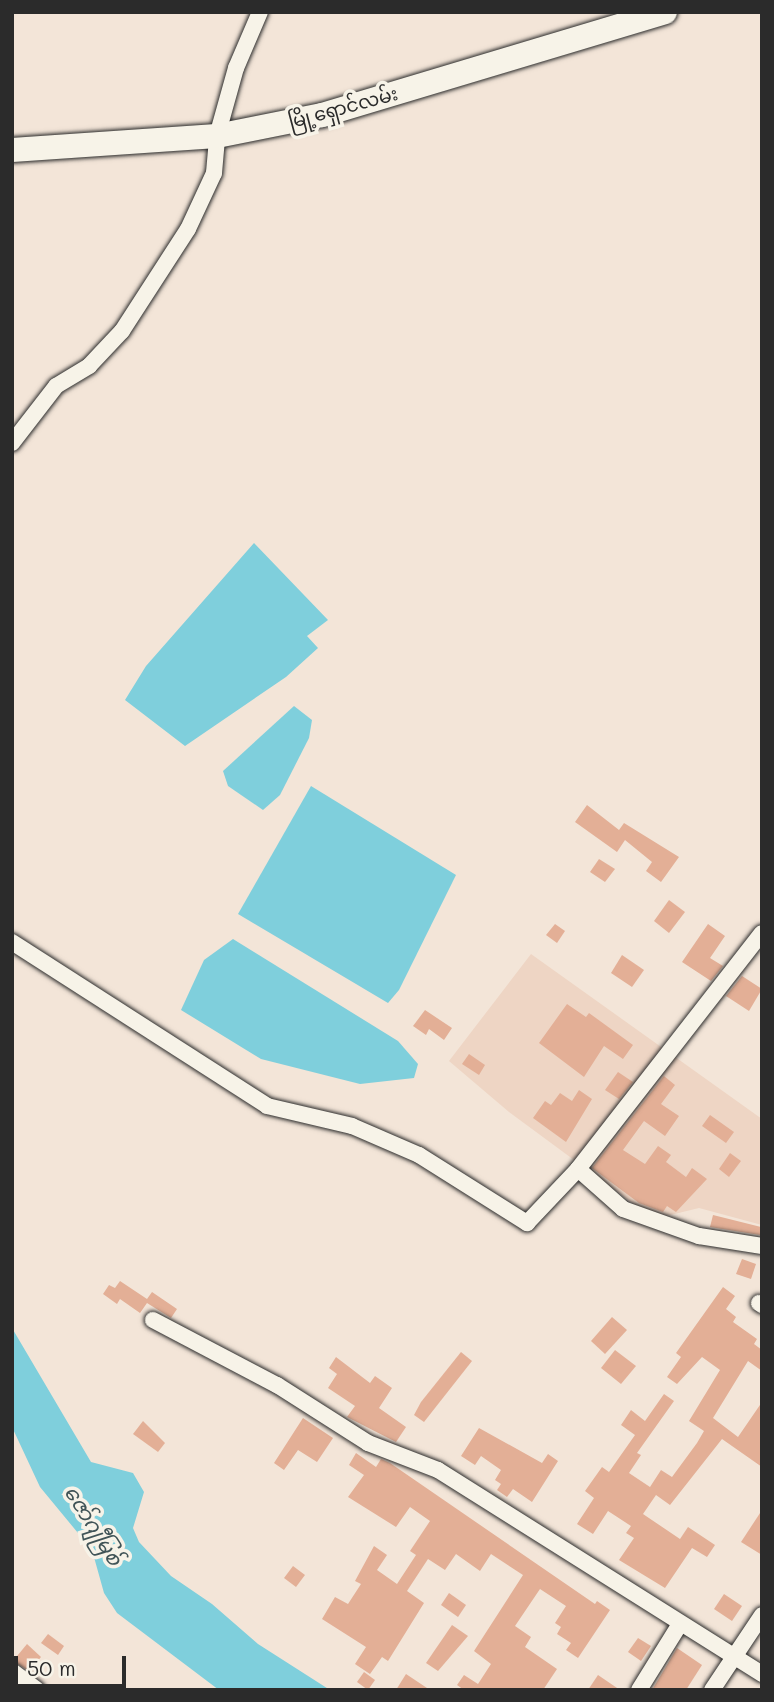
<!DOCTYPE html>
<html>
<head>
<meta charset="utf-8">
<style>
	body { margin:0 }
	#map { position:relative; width:774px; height:1702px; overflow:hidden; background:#f3e5d8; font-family:Mali,"Noto Sans Myanmar",sans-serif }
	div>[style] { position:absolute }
	.built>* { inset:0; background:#eed5c4 }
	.water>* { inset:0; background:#7fcfdc }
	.building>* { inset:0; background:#e3af96 }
	.roads { filter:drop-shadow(0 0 2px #2b2b2b) drop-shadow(0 0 2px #2b2b2b) }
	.street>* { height:16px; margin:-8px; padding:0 8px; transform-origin:8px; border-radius:8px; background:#f7f3e8 }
	.primary>* { height:24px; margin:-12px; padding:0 12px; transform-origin:12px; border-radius:12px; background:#f7f3e8 }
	span { translate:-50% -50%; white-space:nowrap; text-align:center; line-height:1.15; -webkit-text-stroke:7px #f7f3e8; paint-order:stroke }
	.street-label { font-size:19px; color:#2b2b2b }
	.water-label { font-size:21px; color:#405457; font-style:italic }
	.frame { position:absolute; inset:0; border:14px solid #2b2b2b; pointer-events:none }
	.scale { position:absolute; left:14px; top:1656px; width:112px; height:32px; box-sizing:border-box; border:4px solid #2b2b2b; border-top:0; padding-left:9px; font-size:21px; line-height:24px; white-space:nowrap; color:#2b2b2b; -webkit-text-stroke:5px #f7f3e8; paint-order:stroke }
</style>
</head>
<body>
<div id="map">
	<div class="built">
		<div style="clip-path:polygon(531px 954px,762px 1119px,762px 1225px,699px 1208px,654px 1219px,509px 1112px,449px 1061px)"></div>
	</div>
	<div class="water">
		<div style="clip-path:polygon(254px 543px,328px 620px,307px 636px,318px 648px,286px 677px,185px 746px,125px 700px,146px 666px)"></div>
		<div style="clip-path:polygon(294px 706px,312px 720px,309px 738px,280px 795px,263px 810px,228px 786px,223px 771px)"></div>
		<div style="clip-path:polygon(311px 786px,456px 875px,399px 990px,388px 1003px,238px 914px)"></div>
		<div style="clip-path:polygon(233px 939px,398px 1041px,418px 1064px,414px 1078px,360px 1084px,261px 1059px,181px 1010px,204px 960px)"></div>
		<div style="clip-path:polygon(12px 1328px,91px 1462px,133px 1473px,144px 1492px,133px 1528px,139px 1542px,171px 1576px,212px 1604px,258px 1644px,330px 1690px,219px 1690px,117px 1613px,104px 1593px,92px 1550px,40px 1487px,12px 1427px)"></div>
	</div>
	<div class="building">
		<div style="clip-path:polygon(587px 805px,619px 830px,624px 823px,679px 857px,661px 882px,646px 871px,652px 862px,625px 840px,617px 852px,575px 822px)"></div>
		<div style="clip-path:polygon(599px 859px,615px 869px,605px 882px,590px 872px)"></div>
		<div style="clip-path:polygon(669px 900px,685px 912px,669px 933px,654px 921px)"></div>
		<div style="clip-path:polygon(555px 924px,565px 931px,557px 943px,546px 935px)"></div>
		<div style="clip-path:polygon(708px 924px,725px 936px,710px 958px,723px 966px,711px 981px,682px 962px)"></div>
		<div style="clip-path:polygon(622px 955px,644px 970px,632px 987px,611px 973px)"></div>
		<div style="clip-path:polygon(742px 976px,762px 989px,749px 1011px,726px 996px)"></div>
		<div style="clip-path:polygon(567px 1004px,586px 1017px,589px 1013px,633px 1045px,623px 1059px,604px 1046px,584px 1077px,539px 1043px)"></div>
		<div style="clip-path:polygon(425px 1010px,452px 1028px,444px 1040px,429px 1029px,426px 1035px,413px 1026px)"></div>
		<div style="clip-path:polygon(469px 1054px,485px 1065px,479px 1075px,462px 1064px)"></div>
		<div style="clip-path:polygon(618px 1072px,633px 1082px,619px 1099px,605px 1090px)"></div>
		<div style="clip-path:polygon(664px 1076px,675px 1085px,661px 1104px,679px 1116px,665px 1136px,644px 1121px,623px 1150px,645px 1164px,658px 1146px,671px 1155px,666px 1162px,686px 1177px,692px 1168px,707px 1179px,676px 1212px,667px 1206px,663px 1212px,639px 1203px,592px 1168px)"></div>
		<div style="clip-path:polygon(579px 1090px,592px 1099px,566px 1142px,533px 1118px,545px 1101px,551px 1105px,560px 1093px,572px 1101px)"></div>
		<div style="clip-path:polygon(710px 1115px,734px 1132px,726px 1143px,702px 1126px)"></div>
		<div style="clip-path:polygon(730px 1153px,741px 1161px,729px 1177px,719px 1169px)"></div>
		<div style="clip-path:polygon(713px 1215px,761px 1227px,760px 1235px,710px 1227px)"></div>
		<div style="clip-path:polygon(742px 1259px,756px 1264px,751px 1279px,736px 1274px)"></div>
		<div style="clip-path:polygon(120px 1281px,147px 1299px,152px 1292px,177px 1309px,171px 1318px,147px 1303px,140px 1313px,120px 1299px,117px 1304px,103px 1294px,109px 1285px,115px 1288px)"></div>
		<div style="clip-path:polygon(723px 1287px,735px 1296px,726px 1309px,736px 1317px,733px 1322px,757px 1339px,754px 1344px,762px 1350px,762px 1371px,748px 1361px,713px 1418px,738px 1437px,762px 1402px,762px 1467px,722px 1439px,670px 1505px,656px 1495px,643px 1514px,680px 1539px,688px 1527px,715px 1545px,707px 1557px,692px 1548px,665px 1588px,619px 1560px,634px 1538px,626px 1533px,631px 1526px,608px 1511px,593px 1534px,577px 1524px,594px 1498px,585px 1491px,602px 1467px,609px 1472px,635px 1435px,621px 1425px,631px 1410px,645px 1421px,664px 1394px,674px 1401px,637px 1453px,641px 1455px,629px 1473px,650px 1487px,661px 1470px,672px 1477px,697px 1443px,704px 1431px,689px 1421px,720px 1370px,702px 1357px,677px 1384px,667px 1377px,681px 1357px,676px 1353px)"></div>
		<div style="clip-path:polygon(612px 1317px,627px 1330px,605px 1354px,591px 1341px)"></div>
		<div style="clip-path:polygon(615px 1350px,636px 1366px,621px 1384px,601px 1368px)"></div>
		<div style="clip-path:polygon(461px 1352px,472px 1361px,424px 1422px,414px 1415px,421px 1402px)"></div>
		<div style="clip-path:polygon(336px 1357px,370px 1383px,375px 1376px,392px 1388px,379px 1408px,406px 1427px,396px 1442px,347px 1417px,355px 1406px,328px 1388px,337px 1374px,329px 1368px)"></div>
		<div style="clip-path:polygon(303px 1418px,333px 1438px,317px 1462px,298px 1450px,284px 1470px,274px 1463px)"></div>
		<div style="clip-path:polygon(143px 1421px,165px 1443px,158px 1452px,133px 1434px)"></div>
		<div style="clip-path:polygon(479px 1428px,542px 1463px,548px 1454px,558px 1461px,532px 1502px,513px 1489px,507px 1497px,497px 1490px,501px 1484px,495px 1480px,501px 1470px,481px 1456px,475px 1465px,461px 1456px)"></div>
		<div style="clip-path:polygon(356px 1453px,376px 1467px,381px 1459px,390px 1463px,595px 1604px,597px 1601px,610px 1610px,578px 1658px,566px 1650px,571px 1643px,557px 1634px,561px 1627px,555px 1623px,566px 1606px,540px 1589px,515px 1626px,531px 1637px,525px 1647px,557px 1669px,543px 1690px,464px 1690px,457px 1685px,464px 1675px,478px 1684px,491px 1664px,474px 1651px,523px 1575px,491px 1554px,480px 1571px,456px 1554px,445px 1570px,428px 1559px,407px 1591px,424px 1603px,388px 1661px,382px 1657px,370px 1674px,355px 1664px,366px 1647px,322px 1619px,335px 1597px,348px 1604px,361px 1584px,355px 1581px,374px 1546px,387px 1555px,377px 1570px,397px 1584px,416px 1555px,410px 1551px,430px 1521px,410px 1507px,396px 1527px,348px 1497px,364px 1475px,349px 1465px)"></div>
		<div style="clip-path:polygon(762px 1510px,762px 1555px,741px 1542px)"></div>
		<div style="clip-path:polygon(293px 1566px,305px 1575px,296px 1587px,284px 1578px)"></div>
		<div style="clip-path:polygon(449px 1593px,466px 1605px,458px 1617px,441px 1605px)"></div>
		<div style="clip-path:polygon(724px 1594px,742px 1606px,732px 1621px,714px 1609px)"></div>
		<div style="clip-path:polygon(452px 1625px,468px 1636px,438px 1671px,426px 1663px)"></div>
		<div style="clip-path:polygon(48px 1634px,64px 1646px,58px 1655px,41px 1643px)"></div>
		<div style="clip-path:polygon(638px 1638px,651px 1646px,641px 1661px,628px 1652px)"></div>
		<div style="clip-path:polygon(27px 1644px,41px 1657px,29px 1671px,13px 1661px)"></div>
		<div style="clip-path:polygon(677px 1648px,702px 1665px,686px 1690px,652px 1690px)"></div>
		<div style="clip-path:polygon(364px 1672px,375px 1680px,368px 1690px,357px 1682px)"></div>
		<div style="clip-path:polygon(406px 1674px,430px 1690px,396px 1690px)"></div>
		<div style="clip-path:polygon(598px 1675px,620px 1690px,588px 1690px)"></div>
	</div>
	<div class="roads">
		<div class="street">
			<div style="left:12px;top:443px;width:72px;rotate:-52.3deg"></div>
			<div style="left:56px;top:386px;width:39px;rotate:-31deg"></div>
			<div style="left:89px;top:366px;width:48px;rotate:-46.7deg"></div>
			<div style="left:122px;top:331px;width:121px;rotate:-57.1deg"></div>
			<div style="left:188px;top:229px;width:62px;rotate:-65.1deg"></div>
			<div style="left:214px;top:173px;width:37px;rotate:-85deg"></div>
			<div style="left:217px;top:136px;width:71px;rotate:-74.4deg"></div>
			<div style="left:236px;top:68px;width:61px;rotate:-66.8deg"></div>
			<div style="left:12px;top:942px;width:303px;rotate:32.7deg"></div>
			<div style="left:267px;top:1106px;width:87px;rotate:13.2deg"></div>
			<div style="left:352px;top:1126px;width:73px;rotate:23.4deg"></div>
			<div style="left:419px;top:1155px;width:128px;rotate:32.2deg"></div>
			<div style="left:527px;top:1223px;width:74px;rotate:-46.6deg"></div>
			<div style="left:578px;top:1169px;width:299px;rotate:-52.1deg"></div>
			<div style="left:578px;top:1169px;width:60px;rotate:41.6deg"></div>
			<div style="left:623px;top:1209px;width:81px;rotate:19.6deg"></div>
			<div style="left:699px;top:1236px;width:64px;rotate:9deg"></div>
			<div style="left:759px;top:1303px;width:4px;rotate:34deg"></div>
			<div style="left:153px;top:1320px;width:140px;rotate:27.7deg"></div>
			<div style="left:277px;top:1385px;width:108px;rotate:32.5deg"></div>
			<div style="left:368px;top:1443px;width:75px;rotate:21.1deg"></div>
			<div style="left:438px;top:1470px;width:383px;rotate:32.2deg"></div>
			<div style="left:12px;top:1671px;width:31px;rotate:37deg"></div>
			<div style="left:639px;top:1690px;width:78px;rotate:-58.2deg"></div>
			<div style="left:712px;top:1690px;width:90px;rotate:-56.3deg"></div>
		</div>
		<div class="primary">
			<div style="left:12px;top:150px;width:205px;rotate:-3.9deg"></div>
			<div style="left:217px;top:136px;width:107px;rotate:-11.3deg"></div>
			<div style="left:322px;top:115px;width:358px;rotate:-16.7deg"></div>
		</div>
	</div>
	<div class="street-label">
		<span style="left:343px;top:107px;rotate:-15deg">မြို့ရှောင်လမ်း</span>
	</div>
	<div class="water-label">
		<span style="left:94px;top:1525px;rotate:58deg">ဇော်ဂျီမြစ်</span>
	</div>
	<div class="frame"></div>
	<div class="scale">50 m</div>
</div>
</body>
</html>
